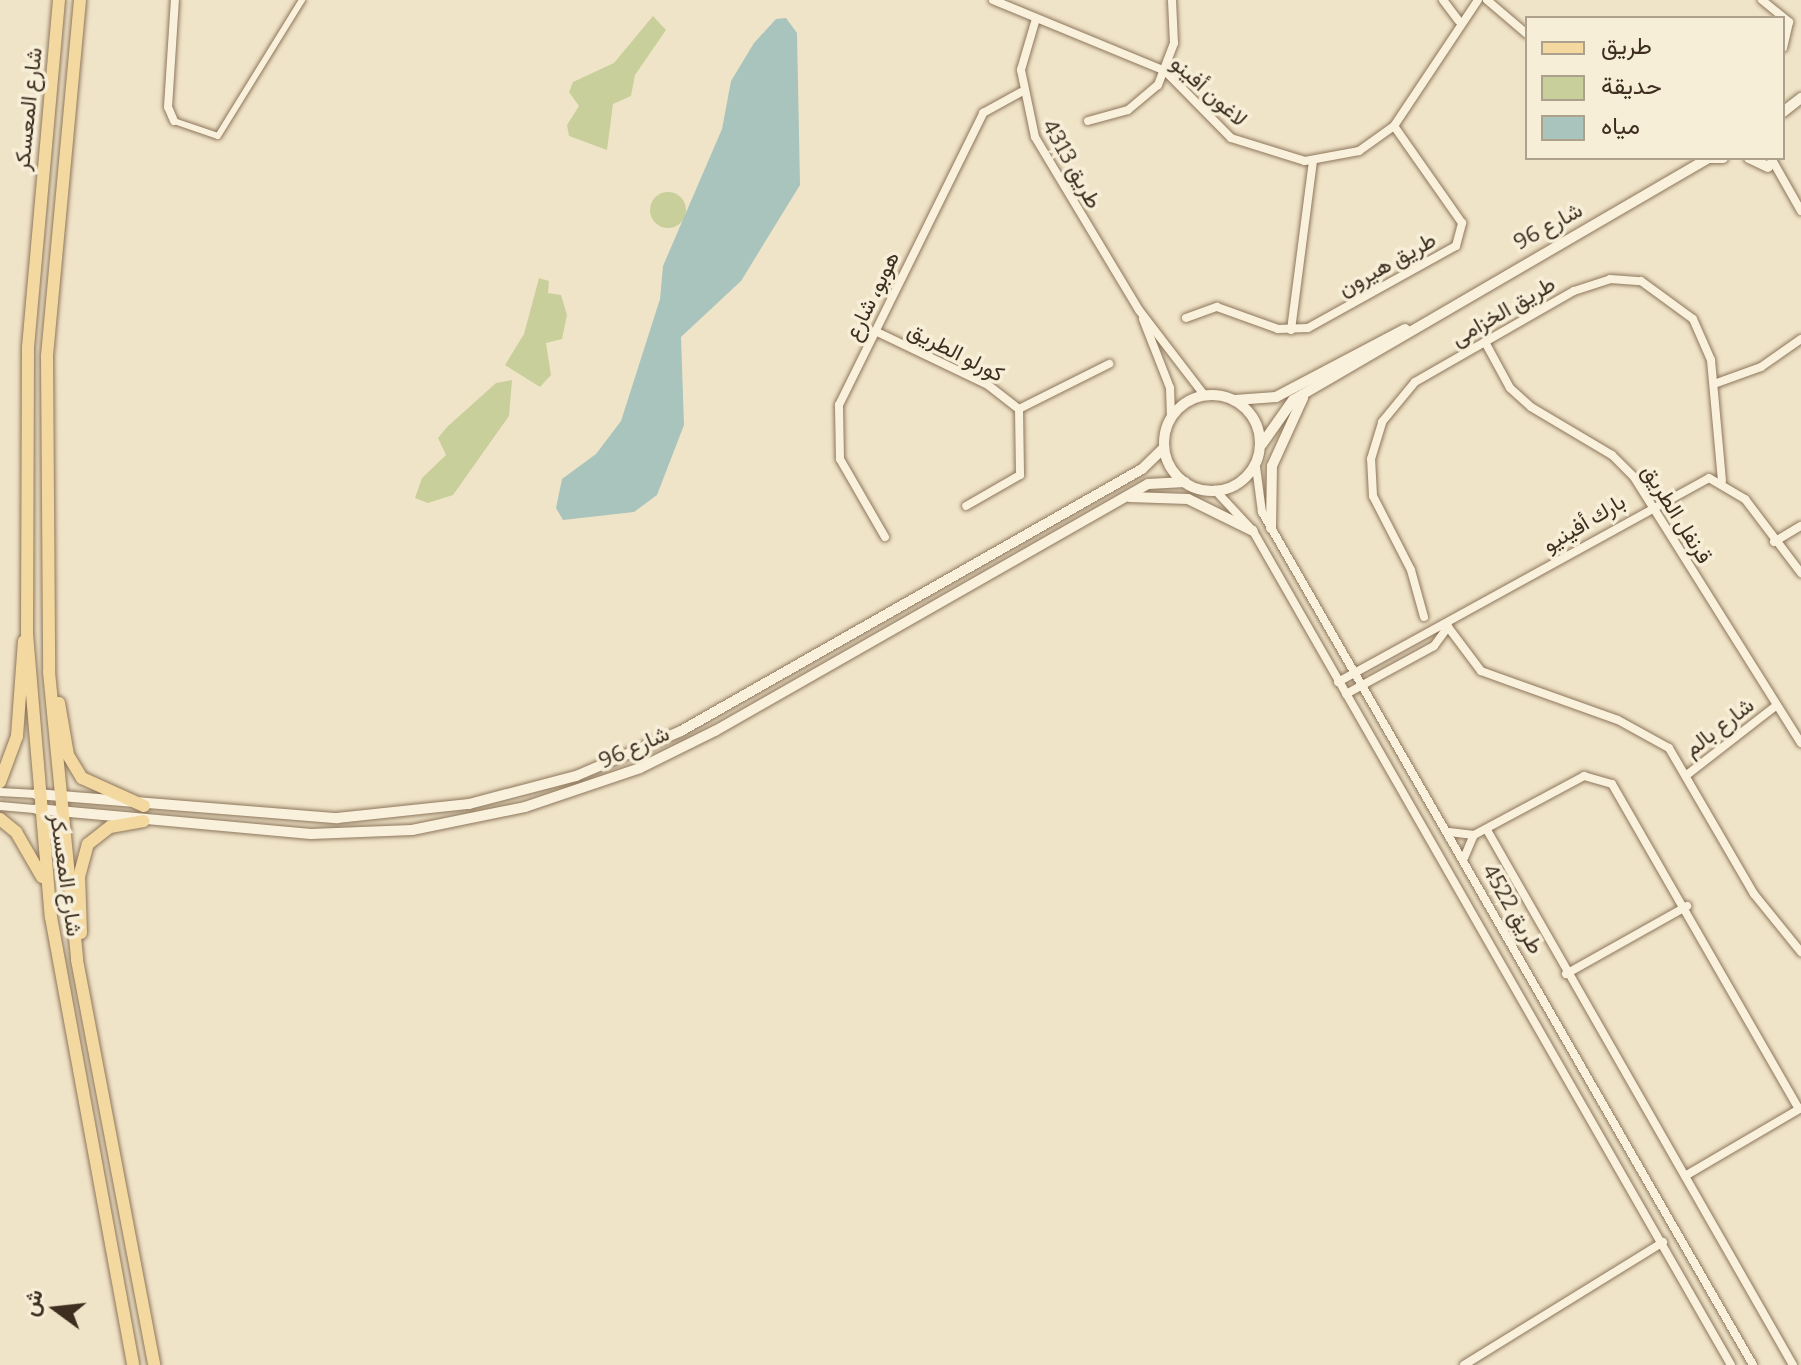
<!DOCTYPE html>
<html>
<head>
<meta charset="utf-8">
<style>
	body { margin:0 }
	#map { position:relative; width:1801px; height:1365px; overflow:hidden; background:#f0e4c8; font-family:Bitter,Vazirmatn,serif }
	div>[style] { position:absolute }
	.green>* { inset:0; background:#c9cf9b }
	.round { border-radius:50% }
	.water>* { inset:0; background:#a9c4bc }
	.roads { filter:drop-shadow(0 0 2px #8d765c) drop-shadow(0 0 2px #8d765c) }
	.pedestrian>* { height:6px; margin:-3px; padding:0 3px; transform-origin:3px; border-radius:3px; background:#faf1dc }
	.minor>* { height:8px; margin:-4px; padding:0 4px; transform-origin:4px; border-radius:4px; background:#faf1dc }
	.tertiary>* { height:10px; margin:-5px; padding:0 5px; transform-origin:5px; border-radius:5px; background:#faf1dc }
	.tertiary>.ring { margin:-5px; padding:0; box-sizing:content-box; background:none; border:10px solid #faf1dc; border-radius:50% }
	.primary>* { height:12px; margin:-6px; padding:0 6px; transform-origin:6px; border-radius:6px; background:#f3d9a0 }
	span { translate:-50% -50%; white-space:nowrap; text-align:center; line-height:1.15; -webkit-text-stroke:7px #f7eed8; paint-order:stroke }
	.street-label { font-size:22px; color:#3d2e20 }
	.legend { position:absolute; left:1525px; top:16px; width:260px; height:144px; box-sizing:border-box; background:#f7eed8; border:2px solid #ada18e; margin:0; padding:10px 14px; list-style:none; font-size:24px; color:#3d2e20 }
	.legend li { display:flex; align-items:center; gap:16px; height:40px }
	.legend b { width:40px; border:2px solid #ada18e }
	.north { position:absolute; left:16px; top:1269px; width:80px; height:80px; -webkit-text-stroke:6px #f7eed8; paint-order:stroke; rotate:285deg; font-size:22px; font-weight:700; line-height:32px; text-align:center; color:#3d2e20 }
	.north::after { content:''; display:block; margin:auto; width:28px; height:36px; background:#3d2e20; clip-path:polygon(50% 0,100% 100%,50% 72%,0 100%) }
</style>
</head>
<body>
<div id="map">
	<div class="green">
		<div style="clip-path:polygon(653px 16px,666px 30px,635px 75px,631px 96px,613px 104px,607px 150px,569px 136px,567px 125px,579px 106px,569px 92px,573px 82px,614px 63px)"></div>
		<div class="round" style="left:650px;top:192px;width:36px;height:36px"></div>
		<div style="clip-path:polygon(539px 278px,549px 281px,548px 293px,561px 295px,567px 315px,562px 339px,546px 343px,551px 375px,540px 387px,505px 365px,524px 334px)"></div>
		<div style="clip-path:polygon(512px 380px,509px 416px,453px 495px,428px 503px,415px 498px,422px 478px,446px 455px,438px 438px,447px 427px,496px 383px)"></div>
	</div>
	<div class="water">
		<div style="clip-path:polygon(786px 18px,797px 33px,800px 185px,741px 281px,681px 337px,684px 425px,657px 495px,634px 512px,563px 520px,556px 508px,562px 479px,596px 454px,621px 421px,660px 299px,663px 266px,722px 129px,731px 81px,754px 43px,776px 19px)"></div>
	</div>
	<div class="roads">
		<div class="pedestrian">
			<div style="left:174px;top:121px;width:46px;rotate:18.8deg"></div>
			<div style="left:218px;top:136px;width:160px;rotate:-58.3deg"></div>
		</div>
		<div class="minor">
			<div style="left:993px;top:0;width:186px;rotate:22.4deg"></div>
			<div style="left:1165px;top:71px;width:94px;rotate:45.4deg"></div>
			<div style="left:1231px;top:138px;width:77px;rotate:17.3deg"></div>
			<div style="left:1305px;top:161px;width:55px;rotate:-10.5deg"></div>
			<div style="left:1359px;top:151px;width:43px;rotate:-35.5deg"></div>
			<div style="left:1394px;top:126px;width:151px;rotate:-56.3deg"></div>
			<div style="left:1443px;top:0;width:26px;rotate:53deg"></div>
			<div style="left:1487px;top:0;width:52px;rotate:40.4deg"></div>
			<div style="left:1762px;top:0;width:35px;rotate:39deg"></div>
			<div style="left:1789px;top:22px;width:26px;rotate:103deg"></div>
			<div style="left:1035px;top:22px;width:50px;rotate:106.3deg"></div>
			<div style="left:1021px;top:70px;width:68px;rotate:78.2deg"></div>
			<div style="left:1035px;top:137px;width:202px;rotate:59deg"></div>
			<div style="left:1139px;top:310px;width:108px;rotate:52.5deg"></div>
			<div style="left:174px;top:121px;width:15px;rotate:-113deg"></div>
			<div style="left:168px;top:107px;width:107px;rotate:-86.3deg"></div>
			<div style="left:1088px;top:121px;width:41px;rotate:-15.4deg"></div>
			<div style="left:1128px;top:110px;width:39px;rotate:-40deg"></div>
			<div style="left:1158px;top:85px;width:45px;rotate:-69.1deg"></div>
			<div style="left:1174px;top:43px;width:43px;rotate:-92.7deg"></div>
			<div style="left:1771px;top:158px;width:61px;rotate:60.5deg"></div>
			<div style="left:1186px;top:318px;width:33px;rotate:-20deg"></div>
			<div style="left:1217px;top:307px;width:65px;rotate:19.8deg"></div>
			<div style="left:1278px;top:329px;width:30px;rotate:-2deg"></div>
			<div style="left:1308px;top:328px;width:169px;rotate:-29deg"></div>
			<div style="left:1456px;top:246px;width:24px;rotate:-75deg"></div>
			<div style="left:1462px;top:223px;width:118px;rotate:-125deg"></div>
			<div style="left:1143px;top:319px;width:74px;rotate:68.6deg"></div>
			<div style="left:1170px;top:388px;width:30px;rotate:88deg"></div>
			<div style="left:1291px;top:330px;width:170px;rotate:-82.6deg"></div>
			<div style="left:875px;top:331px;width:125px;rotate:25.5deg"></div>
			<div style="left:988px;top:385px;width:39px;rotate:38deg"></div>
			<div style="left:1019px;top:409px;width:66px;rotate:89.1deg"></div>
			<div style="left:1020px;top:475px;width:62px;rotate:150.1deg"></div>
			<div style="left:1485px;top:342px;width:52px;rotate:61.5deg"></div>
			<div style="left:1510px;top:388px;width:28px;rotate:42deg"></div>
			<div style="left:1531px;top:407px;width:94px;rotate:30.7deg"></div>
			<div style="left:1612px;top:455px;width:31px;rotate:45deg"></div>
			<div style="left:1634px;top:477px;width:314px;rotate:57.9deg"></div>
			<div style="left:1714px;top:384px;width:50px;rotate:-19.9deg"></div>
			<div style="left:1761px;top:367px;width:49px;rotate:-35deg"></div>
			<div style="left:1019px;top:409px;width:101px;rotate:-26.6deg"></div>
			<div style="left:1256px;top:467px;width:45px;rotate:82.4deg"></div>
			<div style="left:1262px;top:512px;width:984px;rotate:60.07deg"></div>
			<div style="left:1215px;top:490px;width:56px;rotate:47.2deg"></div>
			<div style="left:1253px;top:531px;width:961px;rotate:60.18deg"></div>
			<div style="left:885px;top:537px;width:90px;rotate:-120deg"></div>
			<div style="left:840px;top:459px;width:54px;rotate:-91.1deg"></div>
			<div style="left:839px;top:405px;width:326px;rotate:-63.7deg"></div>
			<div style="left:983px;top:113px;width:43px;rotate:-28.9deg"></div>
			<div style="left:1774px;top:542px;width:31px;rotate:-31deg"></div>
			<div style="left:1424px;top:617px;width:49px;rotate:-105.5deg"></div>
			<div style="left:1411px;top:570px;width:83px;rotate:-117.2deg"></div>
			<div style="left:1373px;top:496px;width:37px;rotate:-93deg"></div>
			<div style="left:1371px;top:459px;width:39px;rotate:-73deg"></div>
			<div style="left:1382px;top:422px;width:52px;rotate:-50.5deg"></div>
			<div style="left:1415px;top:382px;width:183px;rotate:-29.8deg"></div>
			<div style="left:1574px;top:291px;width:38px;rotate:-18deg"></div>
			<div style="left:1610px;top:279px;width:31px;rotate:4deg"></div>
			<div style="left:1641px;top:281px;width:64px;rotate:36.2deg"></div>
			<div style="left:1693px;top:319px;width:45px;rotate:66.3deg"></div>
			<div style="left:1711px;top:360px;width:121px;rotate:84.8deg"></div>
			<div style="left:1448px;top:627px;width:55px;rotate:53.1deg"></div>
			<div style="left:1481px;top:671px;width:145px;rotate:19.7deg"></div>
			<div style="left:1618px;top:720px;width:58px;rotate:28.8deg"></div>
			<div style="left:1669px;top:748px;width:169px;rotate:59.8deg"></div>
			<div style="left:1754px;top:894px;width:75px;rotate:51deg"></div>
			<div style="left:1338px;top:682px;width:423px;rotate:-28.8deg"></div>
			<div style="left:1709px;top:478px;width:42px;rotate:30.3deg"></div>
			<div style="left:1745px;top:499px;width:93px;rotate:52.9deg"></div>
			<div style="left:1346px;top:694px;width:100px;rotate:-28.6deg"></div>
			<div style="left:1434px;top:646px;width:24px;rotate:-54deg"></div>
			<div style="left:1688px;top:774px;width:108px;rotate:-37.8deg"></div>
			<div style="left:0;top:792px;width:36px;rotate:3deg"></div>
			<div style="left:0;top:806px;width:37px;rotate:5deg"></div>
			<div style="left:1487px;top:830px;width:616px;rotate:60.23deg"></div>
			<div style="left:1449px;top:832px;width:25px;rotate:7deg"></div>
			<div style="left:1474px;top:835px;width:125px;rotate:-28.2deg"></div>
			<div style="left:1584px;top:776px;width:29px;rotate:16deg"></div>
			<div style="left:1612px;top:784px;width:375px;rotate:60.1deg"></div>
			<div style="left:1464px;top:858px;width:25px;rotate:-67deg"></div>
			<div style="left:1566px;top:974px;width:139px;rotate:-29.3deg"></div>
			<div style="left:1685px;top:1176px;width:134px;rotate:-30.4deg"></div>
			<div style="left:1464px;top:1365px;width:234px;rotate:-31.7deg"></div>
		</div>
		<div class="tertiary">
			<div style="left:1783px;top:112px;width:23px;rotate:-38deg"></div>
			<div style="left:1709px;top:158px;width:14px"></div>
			<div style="left:1749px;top:158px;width:21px;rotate:25deg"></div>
			<div style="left:1772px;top:159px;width:1px;rotate:-90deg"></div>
			<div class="ring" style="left:1164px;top:395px;width:86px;height:86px"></div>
			<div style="left:1235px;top:400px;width:41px;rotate:-4.2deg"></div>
			<div style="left:1276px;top:397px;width:146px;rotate:-27.8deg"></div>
			<div style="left:1262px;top:444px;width:54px;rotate:-54.8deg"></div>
			<div style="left:1293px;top:400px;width:481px;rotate:-30.2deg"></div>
			<div style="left:1130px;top:497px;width:58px;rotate:2deg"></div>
			<div style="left:1188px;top:499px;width:72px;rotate:26.2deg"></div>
			<div style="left:1271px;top:528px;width:62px;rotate:-89.1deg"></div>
			<div style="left:1272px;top:466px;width:75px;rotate:-65.5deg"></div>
			<div style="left:36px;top:794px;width:302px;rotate:4.6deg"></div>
			<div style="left:337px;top:818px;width:133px;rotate:-6.1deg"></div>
			<div style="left:469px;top:804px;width:111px;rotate:-14.7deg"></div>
			<div style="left:576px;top:776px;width:114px;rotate:-23.2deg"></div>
			<div style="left:681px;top:731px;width:530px;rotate:-29.61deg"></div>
			<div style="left:1142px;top:469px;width:29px;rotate:-44deg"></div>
			<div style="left:37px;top:809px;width:275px;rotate:5.2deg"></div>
			<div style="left:311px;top:834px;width:101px;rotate:-2.3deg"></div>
			<div style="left:412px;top:830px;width:115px;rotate:-11.5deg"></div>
			<div style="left:525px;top:807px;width:121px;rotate:-18.7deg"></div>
			<div style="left:640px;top:768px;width:84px;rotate:-26.3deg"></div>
			<div style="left:715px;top:731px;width:498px;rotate:-29.7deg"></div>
			<div style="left:1148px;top:484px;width:37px;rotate:-3deg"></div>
		</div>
		<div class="primary">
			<div style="left:59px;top:0;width:348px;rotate:95.1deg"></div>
			<div style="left:28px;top:347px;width:287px;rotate:90.2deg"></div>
			<div style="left:27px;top:634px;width:284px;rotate:85.2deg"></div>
			<div style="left:51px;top:917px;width:455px;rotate:79.6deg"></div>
			<div style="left:80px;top:0;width:359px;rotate:95.3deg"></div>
			<div style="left:47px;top:357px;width:315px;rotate:89.6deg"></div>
			<div style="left:49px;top:672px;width:289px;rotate:84.4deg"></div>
			<div style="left:77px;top:960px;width:412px;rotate:79.2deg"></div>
			<div style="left:59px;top:703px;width:53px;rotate:80.2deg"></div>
			<div style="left:68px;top:755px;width:27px;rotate:59deg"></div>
			<div style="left:82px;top:778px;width:68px;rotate:24.3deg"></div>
			<div style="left:0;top:782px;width:49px;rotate:-69.7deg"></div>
			<div style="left:17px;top:736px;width:95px;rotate:-85.8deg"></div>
			<div style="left:0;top:819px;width:21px;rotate:39deg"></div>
			<div style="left:16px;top:832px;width:52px;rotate:60deg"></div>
			<div style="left:81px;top:933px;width:56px;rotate:-92deg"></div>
			<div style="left:79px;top:877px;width:34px;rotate:-75deg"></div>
			<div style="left:88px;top:844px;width:28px;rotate:-38deg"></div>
			<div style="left:110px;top:827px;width:34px;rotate:-10deg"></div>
		</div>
	</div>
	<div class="street-label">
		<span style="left:1209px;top:91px;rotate:42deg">لاغون أفينو</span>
		<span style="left:28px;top:109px;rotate:-84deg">شارع المعسكر</span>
		<span style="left:1072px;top:164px;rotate:61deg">طريق 4313</span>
		<span style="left:1548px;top:226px;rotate:-29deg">شارع 96</span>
		<span style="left:1387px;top:264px;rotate:-29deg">طريق هيرون</span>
		<span style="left:872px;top:296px;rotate:-64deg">هوبو، شارع</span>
		<span style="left:1503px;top:311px;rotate:-30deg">طريق الخزامى</span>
		<span style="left:956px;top:352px;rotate:27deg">كورلو الطريق</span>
		<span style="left:1677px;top:514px;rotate:58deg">قرنفل الطريق</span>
		<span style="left:1584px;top:523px;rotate:-31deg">بارك أفينيو</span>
		<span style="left:1719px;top:727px;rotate:-38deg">شارع بالم</span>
		<span style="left:634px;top:747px;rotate:-24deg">شارع 96</span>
		<span style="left:66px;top:875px;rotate:82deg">شارع المعسكر</span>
		<span style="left:1513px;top:909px;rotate:60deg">طريق 4522</span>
	</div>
	<ul class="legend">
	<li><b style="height:10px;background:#f3d9a0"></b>طريق</li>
	<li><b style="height:22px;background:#c9cf9b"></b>حديقة</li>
	<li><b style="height:22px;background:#a9c4bc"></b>مياه</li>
	</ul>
	<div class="north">ش</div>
</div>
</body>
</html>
